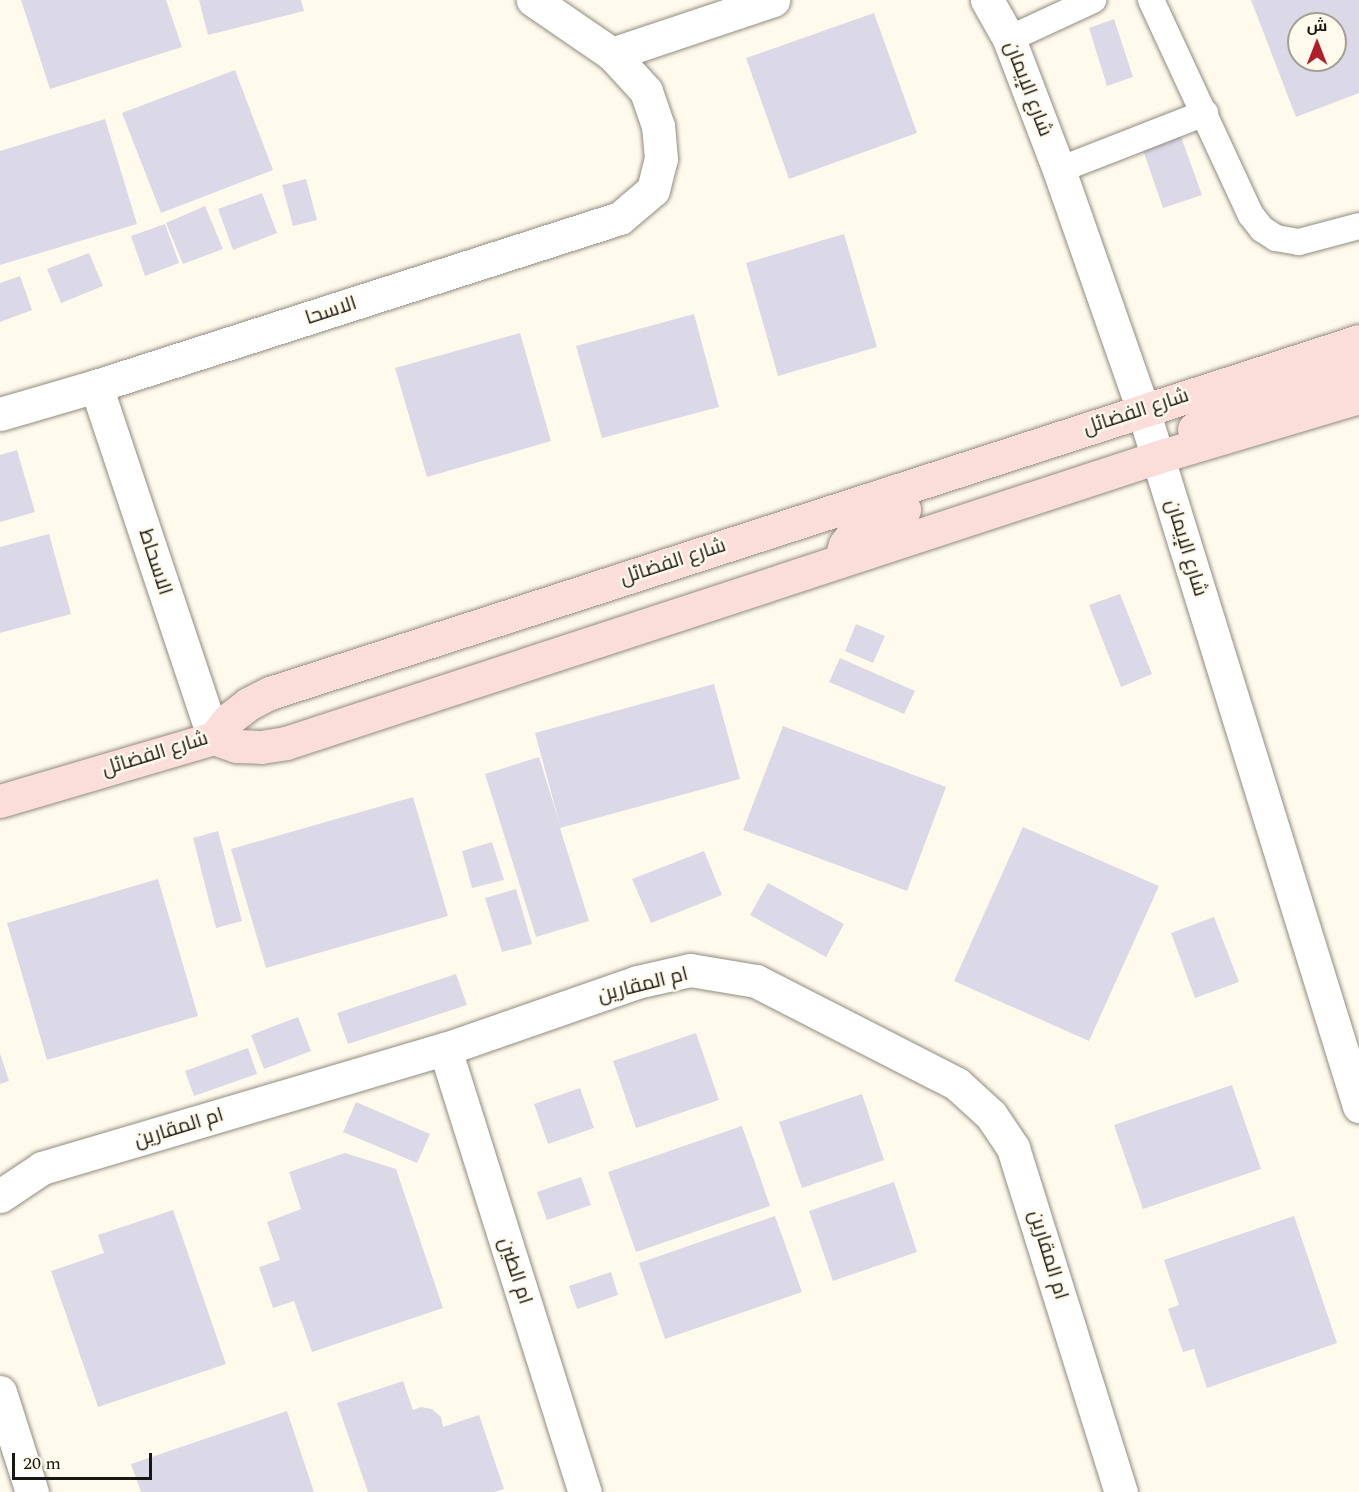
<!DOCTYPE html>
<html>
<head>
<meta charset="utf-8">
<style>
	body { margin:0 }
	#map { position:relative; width:1359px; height:1492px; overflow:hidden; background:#fffaec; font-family:Spectral,Cairo,serif }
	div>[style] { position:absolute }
	.building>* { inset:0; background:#dbd9e7 }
	.roads { filter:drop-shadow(0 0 2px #908c80) drop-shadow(0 0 2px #908c80) }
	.lane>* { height:26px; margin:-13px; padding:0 13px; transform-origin:13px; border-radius:13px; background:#fff }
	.street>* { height:33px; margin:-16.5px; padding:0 16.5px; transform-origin:16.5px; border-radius:16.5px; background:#fff }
	.secondary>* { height:33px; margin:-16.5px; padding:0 16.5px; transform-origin:16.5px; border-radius:16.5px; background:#fbdeda }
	span { translate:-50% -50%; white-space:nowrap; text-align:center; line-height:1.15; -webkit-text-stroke:4.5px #fffaec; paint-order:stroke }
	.street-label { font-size:20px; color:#181712 }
	.north { position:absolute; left:1287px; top:12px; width:60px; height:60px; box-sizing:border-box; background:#fffaec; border:2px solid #a39f95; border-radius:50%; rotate:0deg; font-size:16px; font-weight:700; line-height:24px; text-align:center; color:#181712 }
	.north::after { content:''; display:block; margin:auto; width:21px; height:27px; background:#b01d2b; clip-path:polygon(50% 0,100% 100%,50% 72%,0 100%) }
	.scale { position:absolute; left:12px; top:1453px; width:140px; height:27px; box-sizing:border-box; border:3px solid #181712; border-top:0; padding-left:8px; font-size:18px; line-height:21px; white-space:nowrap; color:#181712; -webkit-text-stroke:4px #fffaec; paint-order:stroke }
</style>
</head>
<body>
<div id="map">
	<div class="building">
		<div style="clip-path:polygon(21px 0,166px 0,182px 47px,50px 89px)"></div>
		<div style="clip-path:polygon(199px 0,301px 0,304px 11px,208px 35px)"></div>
		<div style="clip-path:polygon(evenodd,1251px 0,1359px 0,1359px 93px,1296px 117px,1251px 0,1299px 24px,1335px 24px,1335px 60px,1299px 60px,1299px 24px)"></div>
		<div style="clip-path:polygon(874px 13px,917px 133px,789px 179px,746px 58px)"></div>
		<div style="clip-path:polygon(1114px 19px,1133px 77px,1107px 86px,1089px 28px)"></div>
		<div style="clip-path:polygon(235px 70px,273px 170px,161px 213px,122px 113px)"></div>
		<div style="clip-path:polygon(105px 119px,137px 224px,0 265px,0 151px)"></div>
		<div style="clip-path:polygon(1180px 134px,1202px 195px,1163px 208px,1142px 147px)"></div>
		<div style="clip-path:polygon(306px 179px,317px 220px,293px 226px,282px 185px)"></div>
		<div style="clip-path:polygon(262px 193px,277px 233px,233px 250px,218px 209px)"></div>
		<div style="clip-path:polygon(205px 206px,223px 249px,183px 264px,166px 223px)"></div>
		<div style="clip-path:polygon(165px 224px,179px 263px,145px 276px,131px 236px)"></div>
		<div style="clip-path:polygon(844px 234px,877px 347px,778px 376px,746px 263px)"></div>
		<div style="clip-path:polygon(89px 253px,103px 286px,61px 303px,47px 269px)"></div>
		<div style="clip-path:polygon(20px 276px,32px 310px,0 322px,0 283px)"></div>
		<div style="clip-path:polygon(694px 314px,719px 407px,602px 438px,576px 346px)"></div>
		<div style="clip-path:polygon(520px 333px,551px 441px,427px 477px,395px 368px)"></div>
		<div style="clip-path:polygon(17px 450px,35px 512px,0 522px,0 455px)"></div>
		<div style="clip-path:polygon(49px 534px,71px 614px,0 633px,0 547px)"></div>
		<div style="clip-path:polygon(1120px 594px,1152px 674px,1121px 687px,1089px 605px)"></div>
		<div style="clip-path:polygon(856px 624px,885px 636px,873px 663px,845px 651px)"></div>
		<div style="clip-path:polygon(840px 658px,915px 691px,904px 714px,829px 682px)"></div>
		<div style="clip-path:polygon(714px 684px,740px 779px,560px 828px,589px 921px,536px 937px,485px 774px,539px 757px,560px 825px,535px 733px)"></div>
		<div style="clip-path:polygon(783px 726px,946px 787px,907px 891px,743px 830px)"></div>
		<div style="clip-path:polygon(413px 797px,448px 916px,266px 968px,231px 849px)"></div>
		<div style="clip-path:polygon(1023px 827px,1159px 886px,1089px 1041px,954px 981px)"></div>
		<div style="clip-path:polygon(218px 831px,242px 921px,216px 928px,193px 838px)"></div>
		<div style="clip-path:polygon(492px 842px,504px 880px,472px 888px,462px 851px)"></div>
		<div style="clip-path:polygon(704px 851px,722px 895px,651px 923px,632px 879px)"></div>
		<div style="clip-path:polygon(158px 879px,198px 1016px,47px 1060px,7px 923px)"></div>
		<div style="clip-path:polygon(768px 883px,844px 924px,826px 957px,750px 915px)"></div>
		<div style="clip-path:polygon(516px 889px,532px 944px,502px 952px,485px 898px)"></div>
		<div style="clip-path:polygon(1214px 917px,1239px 982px,1195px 998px,1171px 933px)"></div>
		<div style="clip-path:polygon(456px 974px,467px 1005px,348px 1044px,337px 1013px)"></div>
		<div style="clip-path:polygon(298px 1017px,311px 1051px,264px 1069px,251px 1035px)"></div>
		<div style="clip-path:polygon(696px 1033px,719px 1100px,636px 1128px,613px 1061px)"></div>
		<div style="clip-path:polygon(248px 1048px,257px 1074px,194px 1096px,185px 1071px)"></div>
		<div style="clip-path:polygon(0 1053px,9px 1081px,0 1084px)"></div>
		<div style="clip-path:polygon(1232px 1085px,1261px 1169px,1143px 1209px,1114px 1125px)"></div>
		<div style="clip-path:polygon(580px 1088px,594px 1128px,548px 1144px,534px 1104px)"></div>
		<div style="clip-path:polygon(862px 1094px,884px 1160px,802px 1188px,779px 1122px)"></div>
		<div style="clip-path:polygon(356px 1102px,430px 1134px,417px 1163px,343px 1132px)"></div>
		<div style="clip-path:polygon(742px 1126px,770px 1206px,636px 1252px,608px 1172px)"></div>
		<div style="clip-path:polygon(345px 1153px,396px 1169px,443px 1308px,312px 1352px,294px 1301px,273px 1308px,259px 1267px,280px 1260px,267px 1222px,301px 1209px,289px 1172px)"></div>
		<div style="clip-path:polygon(581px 1177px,591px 1205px,547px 1220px,537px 1192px)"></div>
		<div style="clip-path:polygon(894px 1182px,917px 1252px,833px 1281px,809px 1211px)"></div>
		<div style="clip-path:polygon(173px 1210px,226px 1364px,98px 1407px,51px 1271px,104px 1253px,98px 1235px)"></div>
		<div style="clip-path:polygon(775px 1216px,802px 1292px,665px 1339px,639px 1263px)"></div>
		<div style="clip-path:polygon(1294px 1216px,1337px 1343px,1207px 1388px,1194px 1349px,1183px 1352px,1168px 1309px,1179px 1305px,1164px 1260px)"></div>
		<div style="clip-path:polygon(611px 1272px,618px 1295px,577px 1309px,569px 1286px)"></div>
		<div style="clip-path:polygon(403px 1381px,413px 1410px,421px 1407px,432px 1409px,441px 1417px,443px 1427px,479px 1415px,504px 1489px,494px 1492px,368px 1492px,337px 1403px)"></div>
		<div style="clip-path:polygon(287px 1411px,314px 1492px,141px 1492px,131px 1464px)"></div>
	</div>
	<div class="roads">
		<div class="lane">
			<div style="left:1151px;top:0;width:237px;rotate:65.1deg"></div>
			<div style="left:1251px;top:215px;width:18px;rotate:52deg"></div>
			<div style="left:1262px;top:229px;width:17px;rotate:33deg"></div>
			<div style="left:1276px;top:238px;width:23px;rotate:10deg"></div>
			<div style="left:1299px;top:242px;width:62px;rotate:-14.9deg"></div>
			<div style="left:1009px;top:39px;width:93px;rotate:-24.9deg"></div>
			<div style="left:1059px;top:170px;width:157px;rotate:-21.3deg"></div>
		</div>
		<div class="street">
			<div style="left:987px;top:0;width:45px;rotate:60.6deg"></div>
			<div style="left:1009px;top:39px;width:140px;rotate:69.1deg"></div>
			<div style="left:1059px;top:170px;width:254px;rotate:70.7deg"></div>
			<div style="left:1143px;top:410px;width:729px;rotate:72.76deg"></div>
			<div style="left:612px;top:54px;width:170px;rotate:-18.5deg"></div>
			<div style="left:96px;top:386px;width:371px;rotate:71.5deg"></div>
			<div style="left:0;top:414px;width:100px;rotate:-16.3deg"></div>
			<div style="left:96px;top:386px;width:550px;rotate:-17.78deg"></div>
			<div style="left:620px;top:218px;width:43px;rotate:-40.3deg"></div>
			<div style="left:653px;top:190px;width:32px;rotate:-76deg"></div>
			<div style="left:661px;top:159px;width:33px;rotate:-95deg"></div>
			<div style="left:658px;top:126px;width:37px;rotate:-109deg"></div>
			<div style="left:646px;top:91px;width:50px;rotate:-132.6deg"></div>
			<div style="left:612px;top:54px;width:96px;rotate:-145.6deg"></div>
			<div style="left:445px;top:1049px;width:465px;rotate:72.5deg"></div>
			<div style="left:0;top:1196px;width:50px;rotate:-33.7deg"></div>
			<div style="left:42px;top:1168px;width:420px;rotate:-16.5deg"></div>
			<div style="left:445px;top:1049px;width:203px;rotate:-19.2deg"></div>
			<div style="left:637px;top:982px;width:54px;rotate:-12.8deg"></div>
			<div style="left:690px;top:970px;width:67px;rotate:9.5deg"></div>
			<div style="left:756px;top:981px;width:226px;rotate:27.1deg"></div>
			<div style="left:957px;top:1084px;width:46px;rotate:42.4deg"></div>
			<div style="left:991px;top:1115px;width:40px;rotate:56deg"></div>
			<div style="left:1013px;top:1148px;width:361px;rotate:72.6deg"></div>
			<div style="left:0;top:1392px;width:105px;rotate:72.3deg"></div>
		</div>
		<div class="secondary">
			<div style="left:1194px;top:429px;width:21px;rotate:-31deg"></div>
			<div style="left:1212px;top:418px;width:25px;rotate:-18deg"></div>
			<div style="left:1236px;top:410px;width:129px;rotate:-17.6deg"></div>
			<div style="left:840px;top:561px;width:17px;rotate:-73deg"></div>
			<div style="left:845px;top:545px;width:17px;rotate:-54deg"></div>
			<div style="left:855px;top:531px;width:16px;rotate:-38deg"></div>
			<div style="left:868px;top:521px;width:38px;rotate:-18deg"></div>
			<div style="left:214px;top:738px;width:23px;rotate:20deg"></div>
			<div style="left:236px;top:746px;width:25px;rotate:2deg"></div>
			<div style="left:261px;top:747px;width:25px;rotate:-9deg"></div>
			<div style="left:286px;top:743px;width:918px;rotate:-18.16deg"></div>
			<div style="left:1158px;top:457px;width:210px;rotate:-16.6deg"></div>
			<div style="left:0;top:801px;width:223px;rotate:-16.4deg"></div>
			<div style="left:214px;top:738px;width:24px;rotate:-52deg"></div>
			<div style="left:229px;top:719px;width:24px;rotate:-38deg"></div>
			<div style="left:248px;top:704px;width:25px;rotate:-27deg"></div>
			<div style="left:270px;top:693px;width:1144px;rotate:-17.91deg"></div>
		</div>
	</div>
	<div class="street-label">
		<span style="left:1028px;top:89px;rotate:69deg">شارع الإيمان</span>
		<span style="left:331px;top:311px;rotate:-18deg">الاسحا</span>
		<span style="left:1136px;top:412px;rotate:-18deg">شارع الفضائل</span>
		<span style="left:1186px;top:548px;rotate:73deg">شارع الإيمان</span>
		<span style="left:155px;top:562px;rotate:72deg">الاسحاط</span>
		<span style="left:673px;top:562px;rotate:-18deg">شارع الفضائل</span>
		<span style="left:155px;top:754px;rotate:-17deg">شارع الفضائل</span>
		<span style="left:643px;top:985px;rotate:-14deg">ام المقارين</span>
		<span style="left:179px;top:1128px;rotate:-17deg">ام المقارين</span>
		<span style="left:1048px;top:1255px;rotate:73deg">ام المقارين</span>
		<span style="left:515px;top:1271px;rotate:72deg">ام الطين</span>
	</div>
	<div class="north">ش</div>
	<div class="scale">20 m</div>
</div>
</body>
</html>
